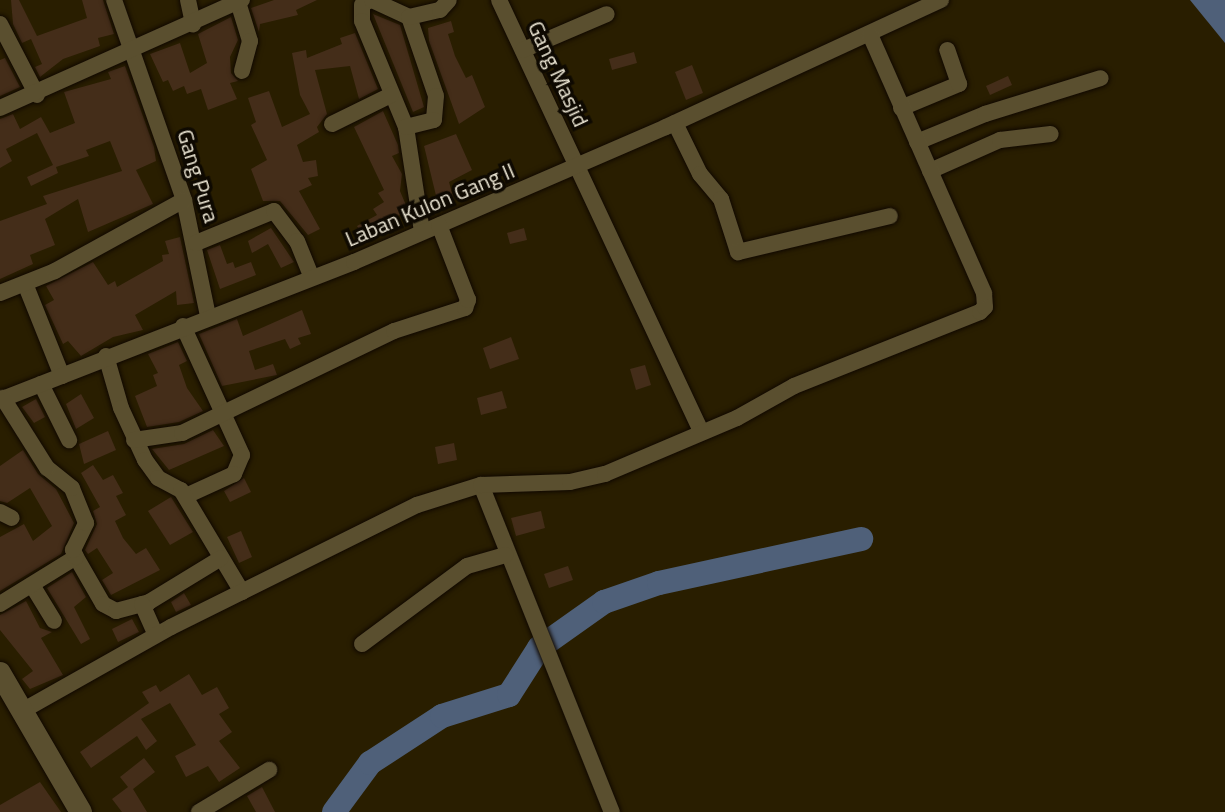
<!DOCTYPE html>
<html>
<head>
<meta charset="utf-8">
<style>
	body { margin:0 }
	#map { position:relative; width:1225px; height:812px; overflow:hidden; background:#291e00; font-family:"Titillium Web",sans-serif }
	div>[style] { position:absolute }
	.water>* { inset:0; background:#4f6079 }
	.river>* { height:24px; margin:-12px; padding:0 12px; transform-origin:12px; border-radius:12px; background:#4f6079 }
	.building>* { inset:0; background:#442d19 }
	.roads { filter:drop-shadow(0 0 2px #100800) drop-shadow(0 0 2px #100800) }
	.minor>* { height:16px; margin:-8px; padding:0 8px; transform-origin:8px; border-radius:8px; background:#5a4f2f }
	.secondary>* { height:22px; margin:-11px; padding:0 11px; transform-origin:11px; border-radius:11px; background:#5a4f2f }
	span { translate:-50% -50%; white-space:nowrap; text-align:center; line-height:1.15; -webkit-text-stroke:7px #0e0901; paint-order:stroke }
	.street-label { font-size:22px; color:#e9e3d1 }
</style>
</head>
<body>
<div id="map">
	<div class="water">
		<div style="clip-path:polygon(1190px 0,1225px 0,1225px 43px)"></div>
	</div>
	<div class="river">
		<div style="left:334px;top:812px;width:61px;rotate:-53.7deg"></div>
		<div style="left:370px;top:763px;width:86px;rotate:-33.1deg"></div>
		<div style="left:442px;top:716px;width:70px;rotate:-17.4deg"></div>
		<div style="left:509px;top:695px;width:56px;rotate:-57.4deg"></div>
		<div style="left:539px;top:648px;width:80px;rotate:-35.3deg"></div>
		<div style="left:604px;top:602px;width:58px;rotate:-19.1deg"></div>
		<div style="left:659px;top:583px;width:207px;rotate:-12.3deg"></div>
	</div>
	<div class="building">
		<div style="clip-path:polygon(11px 0,19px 0,37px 36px,87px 18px,82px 0,103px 0,114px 34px,98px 38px,100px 46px,63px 59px,40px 77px,35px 67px,42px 64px,31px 39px,22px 43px,13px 24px)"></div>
		<div style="clip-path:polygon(274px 0,317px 0,296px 10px,298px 15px,260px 24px,259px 32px,251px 8px)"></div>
		<div style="clip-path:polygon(373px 14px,400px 25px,424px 107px,413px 112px)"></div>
		<div style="clip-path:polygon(231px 17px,238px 40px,230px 57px,231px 73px,238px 81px,230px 83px,237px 99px,208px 110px,201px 89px,187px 94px,184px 86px,173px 91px,168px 80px,163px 82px,150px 54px,180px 43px,190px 73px,207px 63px,198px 34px)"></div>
		<div style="clip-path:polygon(451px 21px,454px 32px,448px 34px,455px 56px,466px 78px,472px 75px,485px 107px,459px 124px,429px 41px,428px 28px)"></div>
		<div style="clip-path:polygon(355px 33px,378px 89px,359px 99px,350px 66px,315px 70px,327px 114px,317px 127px,319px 132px,297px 145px,303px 162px,316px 160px,318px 176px,308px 178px,312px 185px,299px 191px,320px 229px,308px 235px,280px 201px,263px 201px,251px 169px,267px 160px,251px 125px,256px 122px,248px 98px,269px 91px,282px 127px,310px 114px,300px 95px,292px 53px,306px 50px,307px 58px,342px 44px,340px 38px)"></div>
		<div style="clip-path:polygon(634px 52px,637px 63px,612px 70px,609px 59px)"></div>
		<div style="clip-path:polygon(5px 58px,20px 87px,0 96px,0 60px)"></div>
		<div style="clip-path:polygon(692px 65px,703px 93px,686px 100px,675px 72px)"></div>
		<div style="clip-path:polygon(125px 66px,154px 147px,156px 161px,136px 170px,153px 204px,88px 232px,78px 199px,45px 219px,55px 245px,30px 255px,33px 264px,0 279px,0 221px,47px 204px,43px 196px,122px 171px,110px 141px,86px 150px,89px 156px,56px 167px,58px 173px,31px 186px,27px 177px,53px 165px,37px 133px,6px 149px,12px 161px,0 168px,0 119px,13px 114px,20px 129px,41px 117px,50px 133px,75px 123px,64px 92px,111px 79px,108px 72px)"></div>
		<div style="clip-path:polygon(1008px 76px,1012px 85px,990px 95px,986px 86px)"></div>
		<div style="clip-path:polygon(383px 111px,398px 145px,399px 153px,392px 156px,402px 174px,400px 191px,408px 210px,363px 237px,357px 226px,377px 215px,373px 209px,384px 202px,378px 193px,384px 190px,354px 127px)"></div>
		<div style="clip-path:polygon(456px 134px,472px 170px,449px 182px,455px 204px,439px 208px,424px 146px)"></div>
		<div style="clip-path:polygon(271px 228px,294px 262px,281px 268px,268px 244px,252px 253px,248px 241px)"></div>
		<div style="clip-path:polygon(524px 228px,527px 240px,510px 244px,507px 233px)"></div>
		<div style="clip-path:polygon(180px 237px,194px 303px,177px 305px,176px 291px,135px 315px,143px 330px,113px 337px,81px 356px,68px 341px,63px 344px,45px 305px,54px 300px,46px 286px,93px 262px,108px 285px,115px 281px,117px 287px,163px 261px,162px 255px,169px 254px,165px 241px)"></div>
		<div style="clip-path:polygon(220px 245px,227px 264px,233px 262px,235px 268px,251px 262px,256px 275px,220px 289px,207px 250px)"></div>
		<div style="clip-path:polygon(302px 310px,311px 334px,298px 338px,301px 344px,290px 349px,285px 339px,249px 351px,255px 370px,273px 364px,277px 375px,222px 386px,199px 334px,237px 319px,243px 336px)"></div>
		<div style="clip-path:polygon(511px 337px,519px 359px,490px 369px,483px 348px)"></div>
		<div style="clip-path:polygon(178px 342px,187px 361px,179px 365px,187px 388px,203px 411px,179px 422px,147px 427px,135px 396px,157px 386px,153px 375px,158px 373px,148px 354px)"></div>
		<div style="clip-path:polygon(645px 365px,651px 385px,636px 390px,630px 369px)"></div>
		<div style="clip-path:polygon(502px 391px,507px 408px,481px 415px,477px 398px)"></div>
		<div style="clip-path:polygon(81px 394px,94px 418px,76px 429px,66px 404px)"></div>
		<div style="clip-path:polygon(36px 399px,45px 417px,34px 423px,22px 407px)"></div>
		<div style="clip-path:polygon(213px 430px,224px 446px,169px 470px,152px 449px,184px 444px)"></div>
		<div style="clip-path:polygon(108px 431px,116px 450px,84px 464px,79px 444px)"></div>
		<div style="clip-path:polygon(454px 443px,457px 460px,438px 464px,435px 447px)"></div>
		<div style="clip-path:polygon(23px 450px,38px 474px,56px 489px,74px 523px,61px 554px,0 591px,0 537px,24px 524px,33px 541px,52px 526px,30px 488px,7px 503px,0 501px,0 466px)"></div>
		<div style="clip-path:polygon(93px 465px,103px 480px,113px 475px,123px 493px,116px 496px,126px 515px,115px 521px,123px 538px,136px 554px,146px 548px,160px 570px,111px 595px,102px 580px,113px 573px,97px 548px,88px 554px,85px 550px,97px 524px,93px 511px,100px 507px,81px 473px)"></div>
		<div style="clip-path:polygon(244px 478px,251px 492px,230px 502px,224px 491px)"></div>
		<div style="clip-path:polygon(171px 497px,193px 532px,170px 545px,148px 511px)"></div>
		<div style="clip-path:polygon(541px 511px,545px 528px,516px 536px,511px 518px)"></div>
		<div style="clip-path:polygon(241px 531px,252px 557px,239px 563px,227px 537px)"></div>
		<div style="clip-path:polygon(568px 566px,573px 580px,549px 588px,544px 574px)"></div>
		<div style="clip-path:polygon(72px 572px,86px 597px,74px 607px,90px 639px,81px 644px,47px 588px)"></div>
		<div style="clip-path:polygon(184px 593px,191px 605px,176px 612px,171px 602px)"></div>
		<div style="clip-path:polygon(26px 601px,40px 628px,52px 632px,41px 638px,63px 675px,30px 689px,22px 679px,33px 671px,0 630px,0 615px)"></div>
		<div style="clip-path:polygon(132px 619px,139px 632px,118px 642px,112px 629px)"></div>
		<div style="clip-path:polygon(189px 674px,202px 695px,217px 687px,229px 708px,219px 714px,232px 732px,219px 741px,240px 768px,219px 782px,208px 766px,186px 777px,175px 756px,196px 745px,170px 703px,141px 719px,157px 741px,146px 750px,137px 736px,91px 768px,80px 752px,149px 703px,142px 692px,156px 685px,160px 692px)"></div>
		<div style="clip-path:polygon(144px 758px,155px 772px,133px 789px,147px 812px,122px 812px,112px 799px,128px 787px,120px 777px)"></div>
		<div style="clip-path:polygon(40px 782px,61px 812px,0 812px,0 805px)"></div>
		<div style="clip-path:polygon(262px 787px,275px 812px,256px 812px,247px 796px)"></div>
	</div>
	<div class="roads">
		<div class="minor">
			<div style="left:114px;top:0;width:212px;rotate:70.7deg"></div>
			<div style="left:184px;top:200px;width:118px;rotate:78.3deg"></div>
			<div style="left:188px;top:0;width:25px;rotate:78deg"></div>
			<div style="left:370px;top:0;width:9px;rotate:148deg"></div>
			<div style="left:362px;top:5px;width:16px;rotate:90deg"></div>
			<div style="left:362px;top:21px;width:115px;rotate:67.5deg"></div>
			<div style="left:406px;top:127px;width:105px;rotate:81.3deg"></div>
			<div style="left:372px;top:0;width:41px;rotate:24.7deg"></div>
			<div style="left:409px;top:17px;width:83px;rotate:71.1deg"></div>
			<div style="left:436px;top:96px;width:24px;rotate:95deg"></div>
			<div style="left:434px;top:120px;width:29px;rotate:166deg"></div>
			<div style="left:499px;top:0;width:477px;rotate:64.9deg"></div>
			<div style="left:238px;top:2px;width:41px;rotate:72.9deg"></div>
			<div style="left:250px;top:41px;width:31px;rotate:105deg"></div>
			<div style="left:409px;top:17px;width:32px;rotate:-13deg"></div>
			<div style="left:440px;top:10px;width:13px;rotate:-48deg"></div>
			<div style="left:0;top:24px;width:80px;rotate:62.5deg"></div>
			<div style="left:523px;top:50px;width:91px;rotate:-23.2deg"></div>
			<div style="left:0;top:108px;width:265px;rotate:-24.1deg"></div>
			<div style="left:901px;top:108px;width:63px;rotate:-22.5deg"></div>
			<div style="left:959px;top:84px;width:36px;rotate:-109deg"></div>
			<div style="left:675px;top:123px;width:57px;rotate:63.9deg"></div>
			<div style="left:700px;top:174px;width:33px;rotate:50deg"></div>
			<div style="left:721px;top:199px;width:56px;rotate:72.2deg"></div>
			<div style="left:738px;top:252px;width:156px;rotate:-13.3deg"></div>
			<div style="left:332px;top:124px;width:66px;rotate:-26.2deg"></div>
			<div style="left:917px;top:142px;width:74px;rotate:-22.4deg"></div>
			<div style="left:985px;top:114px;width:121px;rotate:-17.2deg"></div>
			<div style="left:930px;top:171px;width:77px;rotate:-23.9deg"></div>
			<div style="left:1000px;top:140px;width:51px;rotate:-6.7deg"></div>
			<div style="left:196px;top:243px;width:84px;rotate:-22.3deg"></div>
			<div style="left:274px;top:211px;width:38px;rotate:53deg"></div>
			<div style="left:297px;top:241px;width:37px;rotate:68deg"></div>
			<div style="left:26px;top:286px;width:97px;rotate:68.2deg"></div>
			<div style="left:0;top:293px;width:59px;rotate:-21.8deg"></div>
			<div style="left:55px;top:271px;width:147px;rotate:-28.8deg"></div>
			<div style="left:183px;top:326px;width:142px;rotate:65.4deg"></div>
			<div style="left:242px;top:455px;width:21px;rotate:113deg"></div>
			<div style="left:234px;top:474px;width:53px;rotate:155.4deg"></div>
			<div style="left:106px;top:356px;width:54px;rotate:73.9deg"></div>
			<div style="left:121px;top:408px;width:57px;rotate:65.2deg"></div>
			<div style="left:145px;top:460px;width:22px;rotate:54deg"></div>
			<div style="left:158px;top:478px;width:26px;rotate:28deg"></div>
			<div style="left:181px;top:490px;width:119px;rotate:59.1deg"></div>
			<div style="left:41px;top:384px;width:63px;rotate:63.4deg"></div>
			<div style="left:0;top:400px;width:380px;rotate:-21.3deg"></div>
			<div style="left:354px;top:262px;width:340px;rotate:-23.4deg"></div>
			<div style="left:666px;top:127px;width:303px;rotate:-24.8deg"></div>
			<div style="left:134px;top:440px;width:49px;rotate:-8.3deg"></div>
			<div style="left:182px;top:433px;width:235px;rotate:-25.7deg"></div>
			<div style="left:394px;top:331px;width:75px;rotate:-17.9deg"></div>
			<div style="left:465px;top:308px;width:9px;rotate:-69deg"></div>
			<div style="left:468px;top:300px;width:80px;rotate:-111.1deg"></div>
			<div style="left:481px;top:485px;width:352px;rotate:68.2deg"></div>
			<div style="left:0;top:512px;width:13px;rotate:27deg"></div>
			<div style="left:76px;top:557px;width:54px;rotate:60.1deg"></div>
			<div style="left:103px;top:604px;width:15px;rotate:28deg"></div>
			<div style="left:116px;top:611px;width:34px;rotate:-15deg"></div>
			<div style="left:149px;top:602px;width:84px;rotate:-31.4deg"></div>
			<div style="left:32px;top:585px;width:42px;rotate:58.6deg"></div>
			<div style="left:0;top:604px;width:89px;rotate:-31.7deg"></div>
			<div style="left:76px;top:557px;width:8px;rotate:-113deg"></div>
			<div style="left:73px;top:550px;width:30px;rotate:-64deg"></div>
			<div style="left:86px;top:523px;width:38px;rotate:-112deg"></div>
			<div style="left:72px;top:488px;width:32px;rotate:-141deg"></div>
			<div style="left:47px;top:468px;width:83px;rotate:-122.2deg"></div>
			<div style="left:142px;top:604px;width:34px;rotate:66deg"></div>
			<div style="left:362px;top:644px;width:131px;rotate:-36.6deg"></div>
			<div style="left:467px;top:566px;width:40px;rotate:-16deg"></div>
			<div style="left:22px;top:711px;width:171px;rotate:-29.4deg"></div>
			<div style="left:171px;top:627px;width:275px;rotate:-26.4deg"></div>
			<div style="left:417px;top:505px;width:67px;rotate:-17.4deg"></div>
			<div style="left:481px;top:485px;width:89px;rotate:-1.9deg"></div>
			<div style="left:570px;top:482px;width:36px;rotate:-13deg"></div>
			<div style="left:605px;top:474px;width:143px;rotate:-23deg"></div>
			<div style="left:737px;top:418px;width:65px;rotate:-29.3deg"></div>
			<div style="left:794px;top:386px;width:200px;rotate:-21.7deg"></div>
			<div style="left:980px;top:312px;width:7px;rotate:-45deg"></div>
			<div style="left:985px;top:307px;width:14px;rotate:-94deg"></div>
			<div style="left:984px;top:293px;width:282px;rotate:-113.8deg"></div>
			<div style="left:199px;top:812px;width:82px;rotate:-31deg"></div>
		</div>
		<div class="secondary">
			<div style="left:0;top:673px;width:161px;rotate:59.8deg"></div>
		</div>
	</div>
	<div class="street-label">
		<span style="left:558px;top:74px;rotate:65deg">Gang Masjid</span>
		<span style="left:198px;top:176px;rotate:73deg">Gang Pura</span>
		<span style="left:430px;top:205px;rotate:-23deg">Laban Kulon Gang II</span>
	</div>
</div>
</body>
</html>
